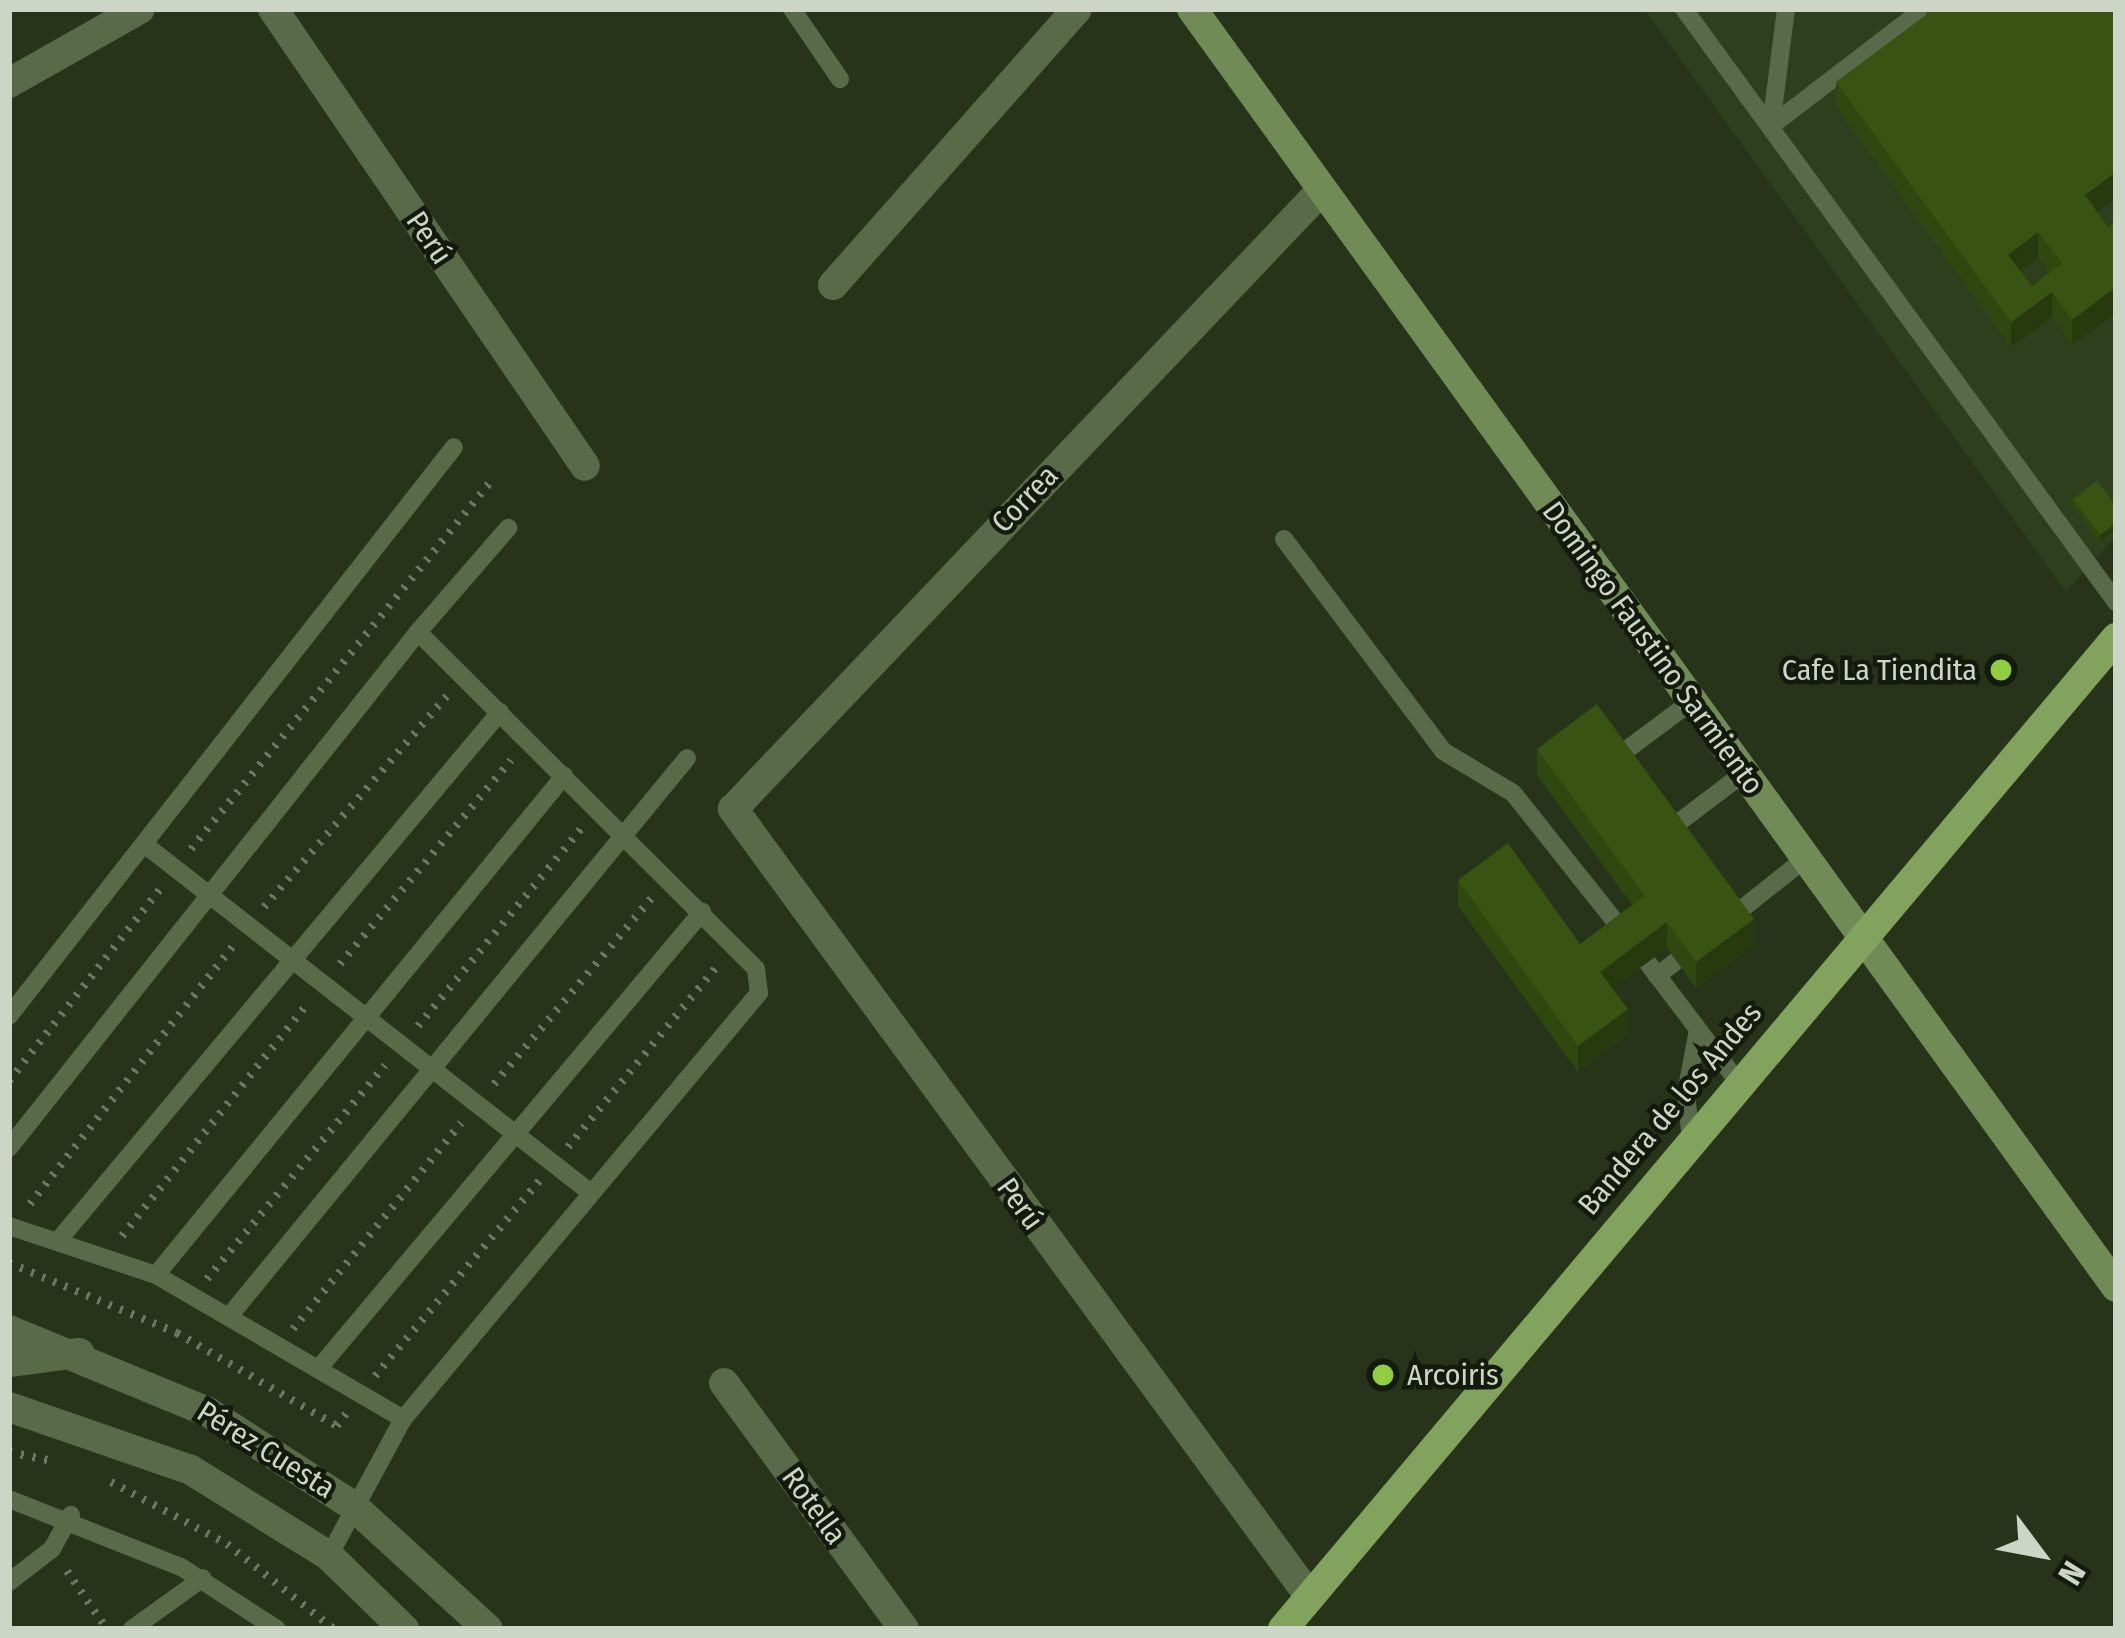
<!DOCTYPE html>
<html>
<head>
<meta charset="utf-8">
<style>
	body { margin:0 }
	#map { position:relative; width:2125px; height:1638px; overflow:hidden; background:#273419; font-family:"Fira Sans Condensed",sans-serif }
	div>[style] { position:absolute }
	.built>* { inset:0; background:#2e3f1d }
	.path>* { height:8px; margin-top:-4px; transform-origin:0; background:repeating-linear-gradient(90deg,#6b7760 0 3px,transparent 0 12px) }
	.service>* { height:18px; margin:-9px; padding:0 9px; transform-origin:9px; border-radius:9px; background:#596a49 }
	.minor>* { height:30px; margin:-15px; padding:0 15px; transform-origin:15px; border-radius:15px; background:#596a49 }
	.tertiary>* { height:30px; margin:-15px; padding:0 15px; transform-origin:15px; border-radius:15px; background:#596a49 }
	.secondary>* { height:30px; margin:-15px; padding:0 15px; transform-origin:15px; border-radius:15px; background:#708b55 }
	.primary>* { height:30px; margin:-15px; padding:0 15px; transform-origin:15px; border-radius:15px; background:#82a35e }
	.wall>* { inset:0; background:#30470f }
	.shaded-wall>* { inset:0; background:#273a0d }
	.building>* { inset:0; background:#385312 }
	.dots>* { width:33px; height:33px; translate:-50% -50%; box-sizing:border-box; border:6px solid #141a0e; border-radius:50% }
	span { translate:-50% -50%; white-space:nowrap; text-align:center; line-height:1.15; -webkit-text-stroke:9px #141a0e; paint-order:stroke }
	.street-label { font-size:30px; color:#cdd6c6 }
	.poi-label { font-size:30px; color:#cdd6c6 }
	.right { translate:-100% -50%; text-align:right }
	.left { translate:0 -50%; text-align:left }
	.frame { position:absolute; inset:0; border:12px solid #cdd6c6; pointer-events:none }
	.north { position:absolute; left:1981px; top:1494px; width:120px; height:120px; -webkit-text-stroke:9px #141a0e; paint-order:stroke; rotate:122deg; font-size:33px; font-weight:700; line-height:48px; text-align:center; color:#cdd6c6 }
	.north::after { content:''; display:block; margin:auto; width:42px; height:54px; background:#cdd6c6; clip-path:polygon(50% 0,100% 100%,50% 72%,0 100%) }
</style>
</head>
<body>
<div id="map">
	<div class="built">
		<div style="clip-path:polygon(1644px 9px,2116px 9px,2116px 536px,2066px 592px)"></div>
	</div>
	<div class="path">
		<div style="left:191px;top:849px;width:473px;rotate:-50.8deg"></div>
		<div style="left:264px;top:907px;width:279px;rotate:-49.1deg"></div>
		<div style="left:340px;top:964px;width:266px;rotate:-50deg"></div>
		<div style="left:418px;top:1026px;width:256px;rotate:-50.4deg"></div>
		<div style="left:9px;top:1081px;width:244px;rotate:-51.8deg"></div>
		<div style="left:494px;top:1084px;width:243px;rotate:-49.7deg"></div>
		<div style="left:568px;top:1147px;width:237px;rotate:-50.5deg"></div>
		<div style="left:30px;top:1204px;width:327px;rotate:-51.8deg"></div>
		<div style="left:122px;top:1236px;width:297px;rotate:-51.4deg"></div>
		<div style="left:9px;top:1263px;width:182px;rotate:22.6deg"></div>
		<div style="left:177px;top:1333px;width:185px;rotate:30.2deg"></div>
		<div style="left:337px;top:1426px;width:17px;rotate:-54deg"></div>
		<div style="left:207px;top:1279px;width:278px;rotate:-50.2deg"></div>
		<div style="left:293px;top:1329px;width:266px;rotate:-50.8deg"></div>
		<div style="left:375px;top:1376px;width:255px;rotate:-49.9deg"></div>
		<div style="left:9px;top:1452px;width:44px;rotate:11.8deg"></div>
		<div style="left:111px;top:1482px;width:132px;rotate:28.1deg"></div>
		<div style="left:227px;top:1544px;width:137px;rotate:38.5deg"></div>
		<div style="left:67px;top:1571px;width:69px;rotate:55.6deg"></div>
	</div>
	<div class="service">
		<div style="left:792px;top:9px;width:85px;rotate:55.6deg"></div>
		<div style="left:1684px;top:9px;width:734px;rotate:53.93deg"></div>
		<div style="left:1771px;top:126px;width:185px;rotate:-37.5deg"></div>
		<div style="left:1771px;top:126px;width:118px;rotate:-82.7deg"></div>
		<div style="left:1284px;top:539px;width:265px;rotate:53.1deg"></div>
		<div style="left:1443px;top:751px;width:82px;rotate:31deg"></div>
		<div style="left:1513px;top:793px;width:181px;rotate:51.5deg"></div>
		<div style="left:418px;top:632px;width:138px;rotate:-49.1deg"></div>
		<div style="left:1617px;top:757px;width:94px;rotate:-36.7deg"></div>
		<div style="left:1670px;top:829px;width:93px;rotate:-37.1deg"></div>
		<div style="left:144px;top:844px;width:567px;rotate:37.98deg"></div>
		<div style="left:1733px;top:916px;width:93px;rotate:-38.5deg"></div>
		<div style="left:1647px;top:962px;width:152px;rotate:52.8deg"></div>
		<div style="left:1657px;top:976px;width:24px;rotate:-38deg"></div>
		<div style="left:9px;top:1016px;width:722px;rotate:-51.97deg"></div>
		<div style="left:1691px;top:1140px;width:47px;rotate:-96.1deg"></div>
		<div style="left:1686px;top:1093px;width:64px;rotate:-79.2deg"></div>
		<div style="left:9px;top:1148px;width:658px;rotate:-51.6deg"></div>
		<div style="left:418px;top:632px;width:477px;rotate:44.9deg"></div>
		<div style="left:756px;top:969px;width:24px;rotate:83deg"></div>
		<div style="left:759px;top:993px;width:555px;rotate:129.88deg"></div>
		<div style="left:403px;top:1419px;width:156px;rotate:118.4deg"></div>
		<div style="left:9px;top:1226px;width:155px;rotate:18.4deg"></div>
		<div style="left:156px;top:1275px;width:286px;rotate:30.2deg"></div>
		<div style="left:62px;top:1236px;width:683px;rotate:-50.11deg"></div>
		<div style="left:156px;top:1275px;width:645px;rotate:-50.73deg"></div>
		<div style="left:231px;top:1314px;width:719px;rotate:-50.64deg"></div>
		<div style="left:319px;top:1368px;width:596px;rotate:-49.97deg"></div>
		<div style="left:9px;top:1499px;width:185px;rotate:21.6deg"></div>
		<div style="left:181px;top:1567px;width:114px;rotate:32.9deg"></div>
		<div style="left:9px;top:1582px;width:54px;rotate:-37.5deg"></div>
		<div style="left:52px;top:1549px;width:39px;rotate:-61deg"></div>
		<div style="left:132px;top:1629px;width:87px;rotate:-35.7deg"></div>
	</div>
	<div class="minor">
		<div style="left:273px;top:9px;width:553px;rotate:55.68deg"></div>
		<div style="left:833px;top:285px;width:368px;rotate:-48.5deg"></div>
		<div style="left:9px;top:1330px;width:215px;rotate:22.4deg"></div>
		<div style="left:208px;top:1412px;width:171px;rotate:32.9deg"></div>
		<div style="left:352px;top:1505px;width:184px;rotate:42.4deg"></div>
		<div style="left:9px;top:1362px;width:71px;rotate:-7.3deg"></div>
		<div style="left:724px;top:1383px;width:305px;rotate:53.8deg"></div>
		<div style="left:9px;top:1407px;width:193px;rotate:19.1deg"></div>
		<div style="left:191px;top:1470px;width:163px;rotate:31.9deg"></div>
		<div style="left:329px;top:1556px;width:105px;rotate:44.2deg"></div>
		<div style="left:1310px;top:1597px;width:977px;rotate:-126.21deg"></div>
		<div style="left:733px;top:809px;width:852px;rotate:-46.43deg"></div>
	</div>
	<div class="tertiary">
		<div style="left:9px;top:83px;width:150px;rotate:-29.5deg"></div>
	</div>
	<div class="secondary">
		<div style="left:1192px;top:9px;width:1577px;rotate:54.13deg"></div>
	</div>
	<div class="primary">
		<div style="left:1283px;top:1629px;width:1295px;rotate:-49.95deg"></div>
	</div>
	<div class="wall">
		<div style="clip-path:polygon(evenodd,1836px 82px,2097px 212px,2108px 227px,2116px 221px,2116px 313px,2072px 345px,2052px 317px,2011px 347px,1836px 107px,1836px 82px,2038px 258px,2050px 273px,2032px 286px,2021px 271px,2038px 258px)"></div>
		<div style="clip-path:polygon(2073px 499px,2116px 506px,2100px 542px,2073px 506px)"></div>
		<div style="clip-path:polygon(1537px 749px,1754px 945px,1696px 988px,1667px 948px,1612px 988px,1628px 1035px,1578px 1072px,1458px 906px,1458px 880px,1580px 944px,1632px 905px,1537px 775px)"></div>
	</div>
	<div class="shaded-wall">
		<div style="clip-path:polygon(2116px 172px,2116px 198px,2085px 221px,2085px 195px)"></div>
		<div style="clip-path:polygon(2038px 232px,2038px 258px,2008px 281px,2008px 255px)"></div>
		<div style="clip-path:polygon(2116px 287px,2116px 313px,2072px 345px,2072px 320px)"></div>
		<div style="clip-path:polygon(2052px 292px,2052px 317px,2011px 347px,2011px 322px)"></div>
		<div style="clip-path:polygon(2116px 523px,2116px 529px,2100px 542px,2100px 535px)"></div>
		<div style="clip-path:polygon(1754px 919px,1754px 945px,1696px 988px,1696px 962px)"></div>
		<div style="clip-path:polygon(1667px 922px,1667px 948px,1600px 997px,1600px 972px)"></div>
		<div style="clip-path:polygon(1628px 1009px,1628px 1035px,1578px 1072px,1578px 1046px)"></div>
	</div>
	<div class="building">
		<div style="clip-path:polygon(evenodd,1934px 9px,2116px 9px,2116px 172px,2085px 195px,2108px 227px,2116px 221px,2116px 287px,2072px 320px,2052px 292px,2011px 322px,1836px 82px,1934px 9px,2038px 232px,2062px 263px,2032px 286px,2008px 255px,2038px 232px)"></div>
		<div style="clip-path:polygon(2097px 481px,2116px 506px,2116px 523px,2100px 535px,2073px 499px)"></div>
		<div style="clip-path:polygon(1597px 704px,1754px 919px,1696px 962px,1667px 922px,1600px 972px,1628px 1009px,1578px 1046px,1458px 880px,1508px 843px,1580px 944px,1645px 896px,1537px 749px)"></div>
	</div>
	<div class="dots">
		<div style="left:2001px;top:670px;background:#90cd40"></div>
		<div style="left:1383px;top:1375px;background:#90cd40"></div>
	</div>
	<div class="street-label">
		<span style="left:429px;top:238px;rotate:56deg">Perú</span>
		<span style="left:1025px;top:499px;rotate:-46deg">Correa</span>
		<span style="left:1653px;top:648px;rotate:54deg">Domingo Faustino Sarmiento</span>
		<span style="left:1670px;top:1109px;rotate:-50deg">Bandera de los Andes</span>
		<span style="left:1020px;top:1204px;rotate:54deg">Perú</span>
		<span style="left:266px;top:1450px;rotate:32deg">Pérez Cuesta</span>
		<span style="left:814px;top:1506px;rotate:54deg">Rotella</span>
	</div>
	<div class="poi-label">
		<span class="right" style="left:1977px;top:670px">Cafe La Tiendita</span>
		<span class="left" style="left:1407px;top:1375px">Arcoiris</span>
	</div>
	<div class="frame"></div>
	<div class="north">N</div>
</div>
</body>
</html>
